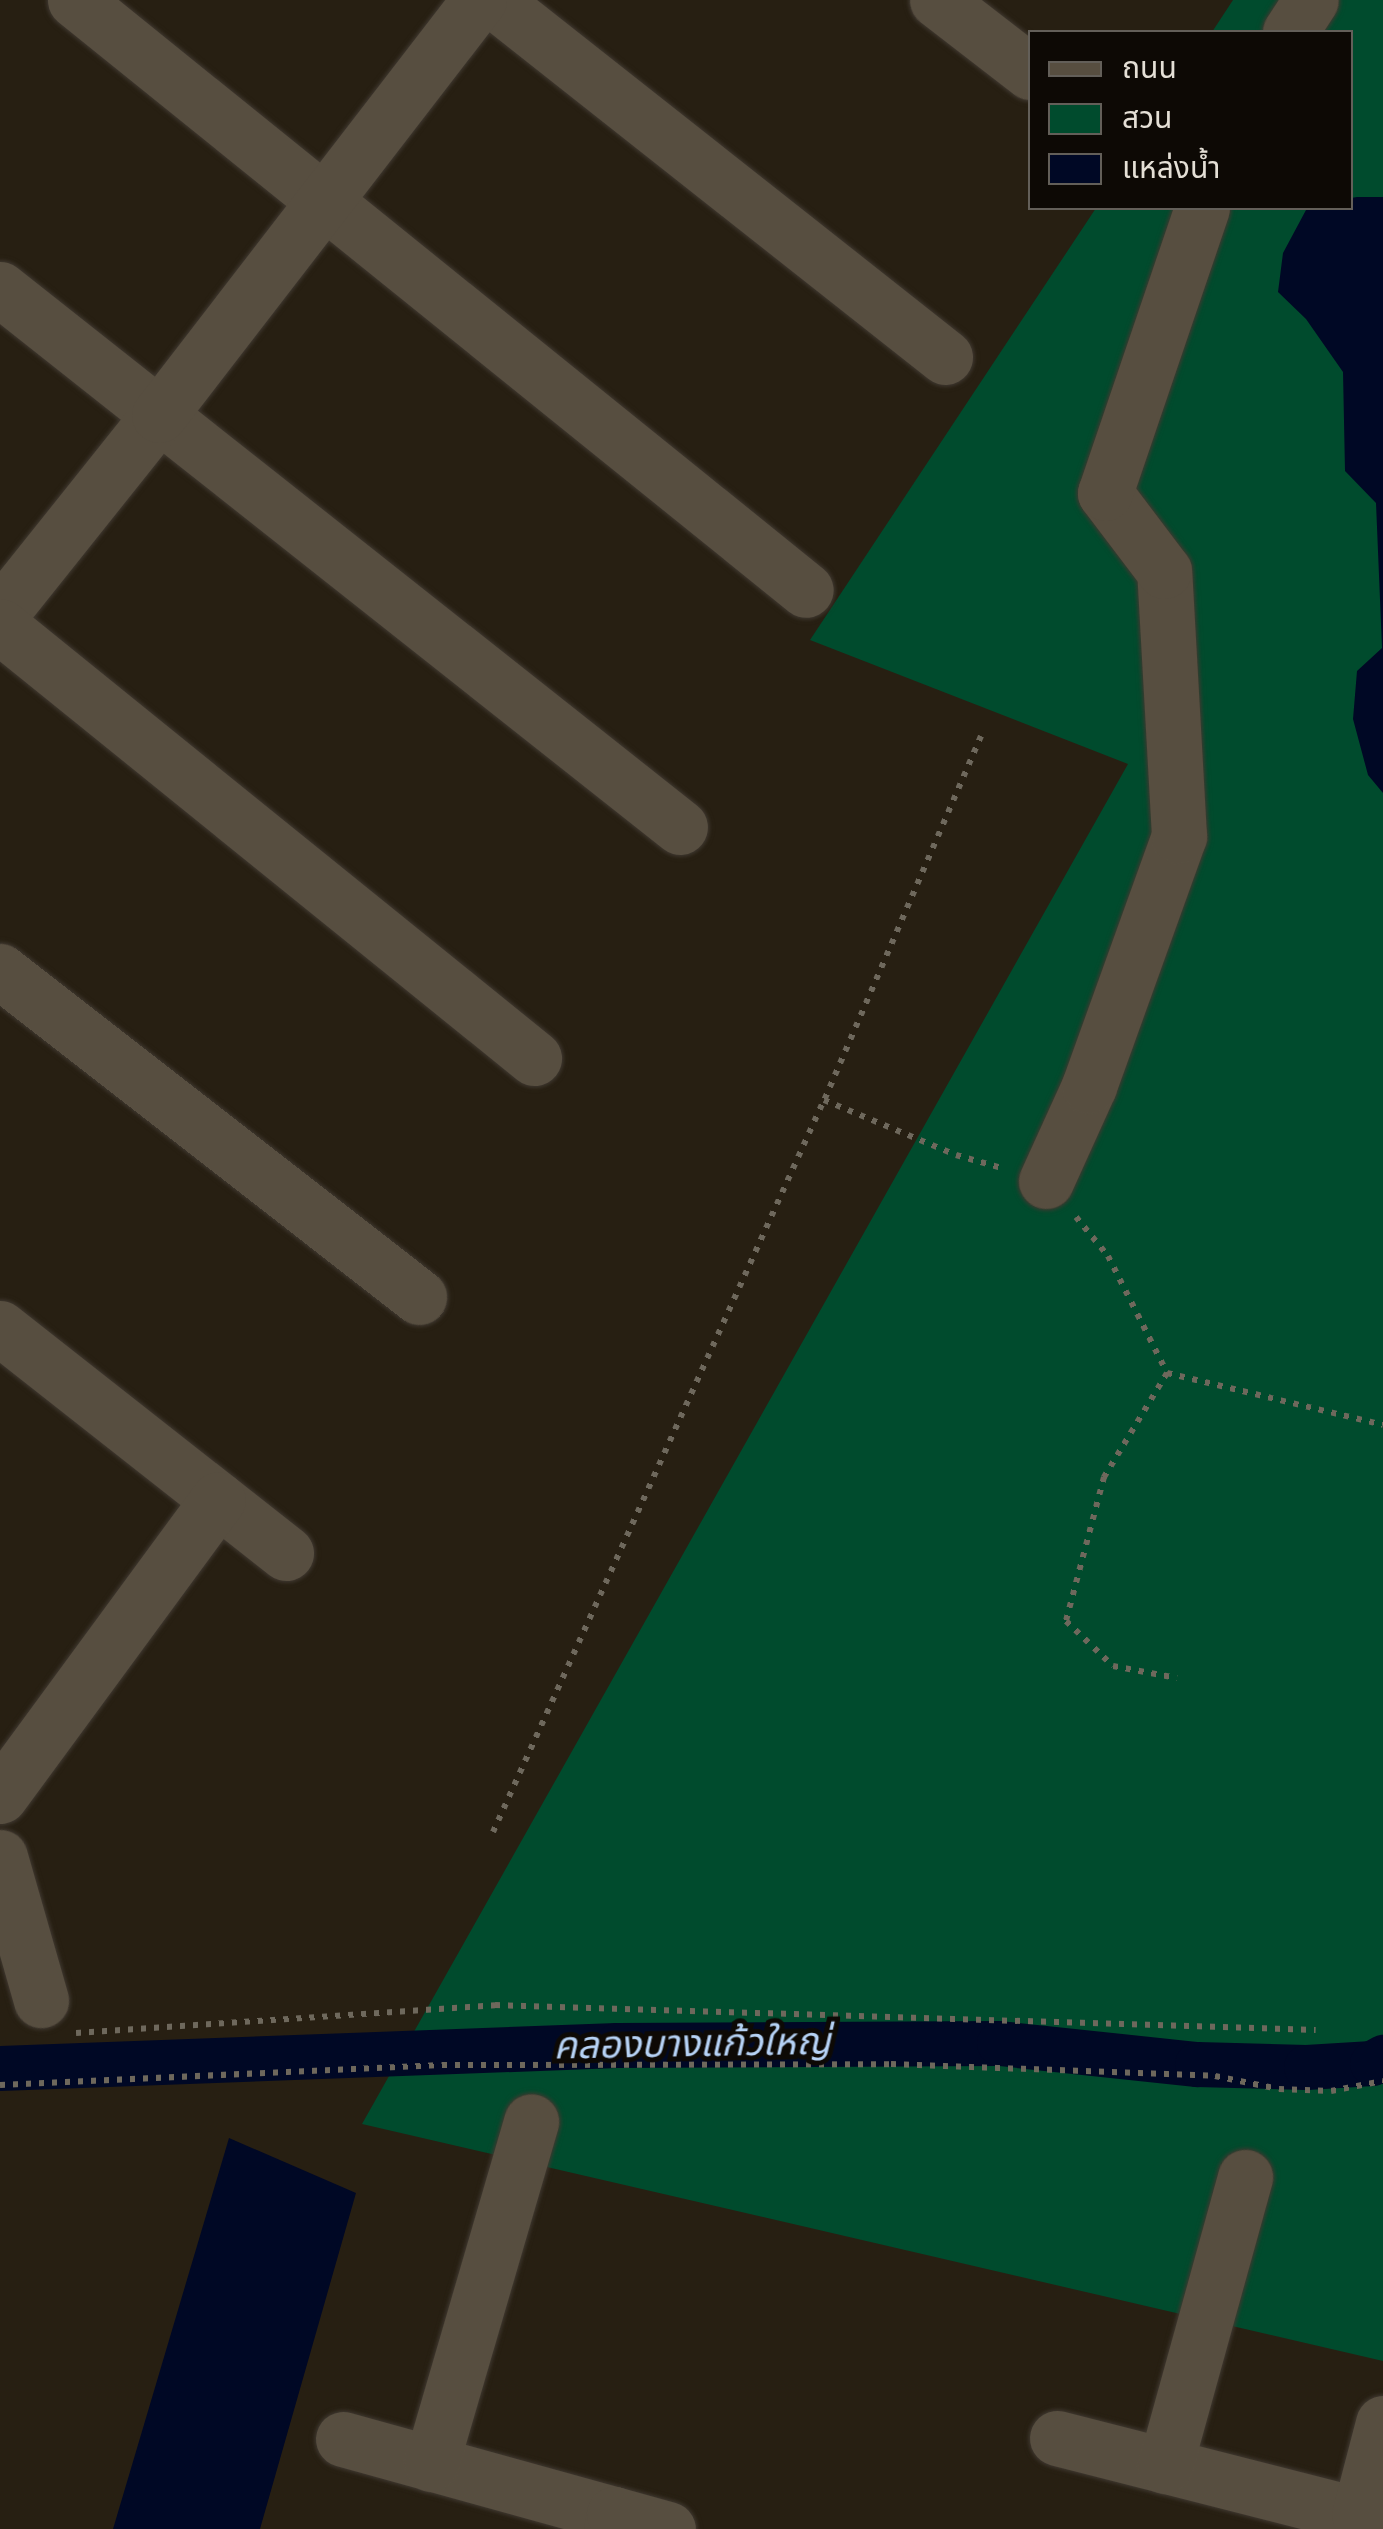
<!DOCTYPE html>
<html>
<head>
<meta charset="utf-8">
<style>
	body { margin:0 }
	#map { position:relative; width:1383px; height:2529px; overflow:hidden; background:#271f12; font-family:Spectral,"Noto Sans Thai",serif }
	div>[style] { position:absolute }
	.green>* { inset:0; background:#004b2d }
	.water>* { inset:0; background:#000825 }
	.canal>* { height:45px; margin:-22.5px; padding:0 22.5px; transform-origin:22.5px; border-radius:22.5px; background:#000825 }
	.path>* { height:6px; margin-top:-3px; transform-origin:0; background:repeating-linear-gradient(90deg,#6e685c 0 5px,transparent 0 13px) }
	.roads { filter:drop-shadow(0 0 2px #3f3830) drop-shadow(0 0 2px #3f3830) }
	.minor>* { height:55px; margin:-27.5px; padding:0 27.5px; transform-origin:27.5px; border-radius:27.5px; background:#574e40 }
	span { translate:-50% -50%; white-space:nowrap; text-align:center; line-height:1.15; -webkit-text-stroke:10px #0d0905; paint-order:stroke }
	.water-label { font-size:38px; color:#b6d2f5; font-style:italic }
	.legend { position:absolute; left:1028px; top:30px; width:325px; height:180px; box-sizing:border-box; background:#0d0905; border:2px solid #635f59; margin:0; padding:12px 18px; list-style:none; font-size:30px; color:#e4dfd6 }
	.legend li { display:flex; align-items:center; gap:20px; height:50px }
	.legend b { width:50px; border:2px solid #635f59 }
</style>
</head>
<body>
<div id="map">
	<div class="green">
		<div style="clip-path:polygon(1233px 0,1383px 0,1383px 2361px,362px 2124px,1128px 764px,810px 640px,1096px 208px,1350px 208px,1350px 32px,1212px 32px)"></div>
	</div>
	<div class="water">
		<div style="clip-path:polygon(1357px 197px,1383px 197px,1383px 793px,1368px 775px,1353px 719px,1357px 671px,1382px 648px,1376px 503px,1345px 471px,1343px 372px,1306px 319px,1278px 292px,1283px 253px,1306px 210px,1350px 208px,1351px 198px)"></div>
		<div style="clip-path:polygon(229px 2138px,356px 2193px,260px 2529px,113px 2529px)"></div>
	</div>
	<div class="canal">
		<div style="left:0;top:2068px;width:617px;rotate:-2.13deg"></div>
		<div style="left:617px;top:2045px;width:382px;rotate:-0.3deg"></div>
		<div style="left:999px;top:2043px;width:199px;rotate:6.1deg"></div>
		<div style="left:1197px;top:2064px;width:109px;rotate:1.6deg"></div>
		<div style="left:1306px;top:2067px;width:66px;rotate:-3.5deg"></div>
		<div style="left:1372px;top:2063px;width:13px;rotate:-29deg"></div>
	</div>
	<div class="path">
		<div style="left:981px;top:736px;width:396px;rotate:113.3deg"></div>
		<div style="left:824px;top:1100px;width:143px;rotate:22.6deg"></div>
		<div style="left:956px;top:1155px;width:48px;rotate:15.8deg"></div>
		<div style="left:1076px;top:1217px;width:50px;rotate:50.6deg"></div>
		<div style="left:1108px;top:1256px;width:131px;rotate:63.2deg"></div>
		<div style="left:1167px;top:1373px;width:222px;rotate:13.5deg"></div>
		<div style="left:1167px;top:1373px;width:122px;rotate:121.2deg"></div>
		<div style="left:1104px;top:1477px;width:149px;rotate:104.8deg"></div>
		<div style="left:1066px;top:1621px;width:65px;rotate:43.8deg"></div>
		<div style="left:1113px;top:1666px;width:65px;rotate:10.6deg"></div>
		<div style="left:493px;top:1832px;width:803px;rotate:-65.67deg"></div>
		<div style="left:76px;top:2033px;width:420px;rotate:-3.8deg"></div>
		<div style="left:495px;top:2005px;width:821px;rotate:1.74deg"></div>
		<div style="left:0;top:2085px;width:442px;rotate:-2.6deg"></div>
		<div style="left:442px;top:2065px;width:449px;rotate:-0.1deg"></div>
		<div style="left:891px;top:2064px;width:324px;rotate:2.1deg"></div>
		<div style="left:1215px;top:2076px;width:65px;rotate:11.5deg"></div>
		<div style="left:1279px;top:2089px;width:52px;rotate:2.2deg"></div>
		<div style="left:1331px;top:2091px;width:53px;rotate:-10.9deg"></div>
	</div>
	<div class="roads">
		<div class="minor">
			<div style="left:75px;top:0;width:939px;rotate:38.91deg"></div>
			<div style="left:493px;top:0;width:576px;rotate:38.3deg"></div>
			<div style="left:937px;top:0;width:118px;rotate:37.7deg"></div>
			<div style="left:1290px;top:32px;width:38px;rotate:-57deg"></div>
			<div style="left:0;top:289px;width:867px;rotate:38.35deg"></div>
			<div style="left:0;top:614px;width:255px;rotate:-51.4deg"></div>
			<div style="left:159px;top:415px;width:524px;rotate:-52.36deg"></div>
			<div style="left:0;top:626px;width:687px;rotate:38.97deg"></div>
			<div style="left:0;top:971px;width:531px;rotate:37.88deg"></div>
			<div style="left:1046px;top:1181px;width:104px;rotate:-65.6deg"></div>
			<div style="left:1089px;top:1086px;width:266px;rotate:-70.2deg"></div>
			<div style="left:1179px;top:836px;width:265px;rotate:-93.2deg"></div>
			<div style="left:1164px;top:571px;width:98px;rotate:-127.1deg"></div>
			<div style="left:1105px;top:493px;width:301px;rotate:-71.2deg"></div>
			<div style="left:0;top:1328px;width:364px;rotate:38.2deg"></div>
			<div style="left:0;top:1796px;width:368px;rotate:-53.7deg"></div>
			<div style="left:0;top:1857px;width:149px;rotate:74deg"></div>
			<div style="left:1057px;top:2438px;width:336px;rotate:14.3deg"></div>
			<div style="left:343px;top:2439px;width:281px;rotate:15.5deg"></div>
			<div style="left:614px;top:2514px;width:15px;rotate:101deg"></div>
			<div style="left:431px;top:2464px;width:357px;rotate:-73.7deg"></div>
			<div style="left:1165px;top:2466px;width:300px;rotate:-74.5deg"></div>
			<div style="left:614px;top:2514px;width:56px;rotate:15.5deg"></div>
			<div style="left:1359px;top:2515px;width:95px;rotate:-75.4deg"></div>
		</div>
	</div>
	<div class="water-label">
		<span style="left:692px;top:2046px;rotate:-1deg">คลองบางแก้วใหญ่</span>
	</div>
	<ul class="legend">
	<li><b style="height:12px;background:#574e40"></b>ถนน</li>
	<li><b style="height:28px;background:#004b2d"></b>สวน</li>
	<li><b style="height:28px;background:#000825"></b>แหล่งน้ำ</li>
	</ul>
</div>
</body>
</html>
